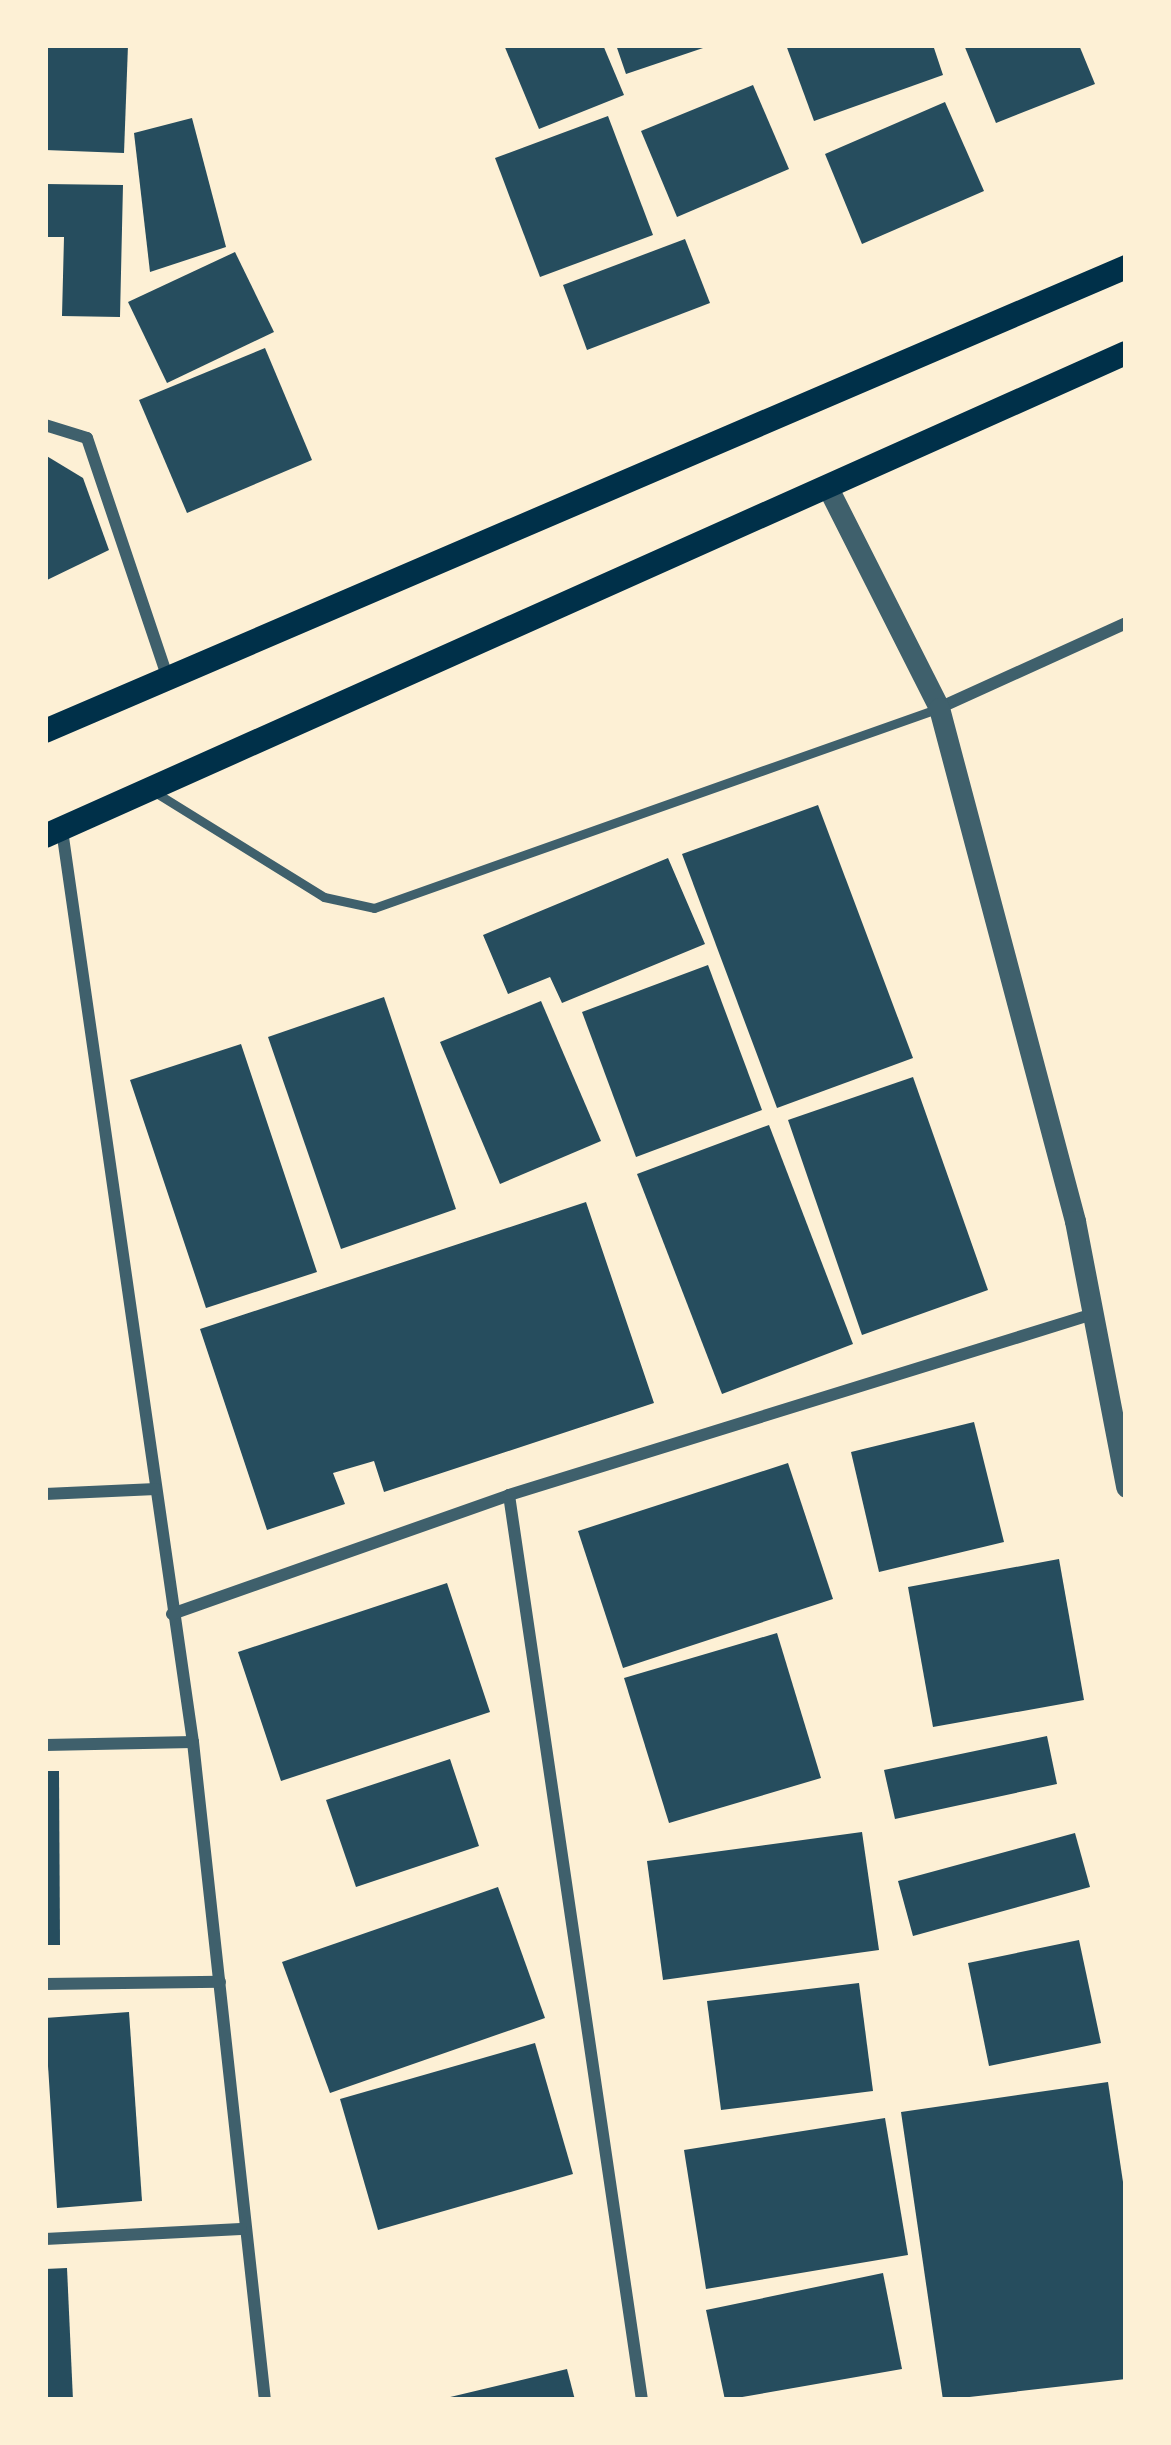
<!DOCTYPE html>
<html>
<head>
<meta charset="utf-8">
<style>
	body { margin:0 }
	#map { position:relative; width:1171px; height:2445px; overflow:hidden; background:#fdf0d5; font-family:Figtree,sans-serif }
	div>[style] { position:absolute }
	.building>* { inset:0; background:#264d5e }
	.service>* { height:9px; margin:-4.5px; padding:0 4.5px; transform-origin:4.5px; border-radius:4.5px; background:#3f606c }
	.minor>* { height:12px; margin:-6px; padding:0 6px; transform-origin:6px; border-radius:6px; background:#3f606c }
	.tertiary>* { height:21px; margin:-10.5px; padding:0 10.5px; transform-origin:10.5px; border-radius:10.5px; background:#3f606c }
	.secondary>* { height:24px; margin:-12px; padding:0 12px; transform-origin:12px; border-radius:12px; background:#003049 }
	span { translate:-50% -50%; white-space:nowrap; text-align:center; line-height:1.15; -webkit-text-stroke:9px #fdf0d5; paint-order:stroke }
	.frame { position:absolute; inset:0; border:48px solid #fdf0d5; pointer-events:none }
</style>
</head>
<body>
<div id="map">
	<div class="building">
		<div style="clip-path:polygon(45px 45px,128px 45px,124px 153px,45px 150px)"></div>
		<div style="clip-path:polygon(504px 45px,603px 45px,624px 95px,539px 129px)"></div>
		<div style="clip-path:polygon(616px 45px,709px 45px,709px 46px,626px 74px)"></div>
		<div style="clip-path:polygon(786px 45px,933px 45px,943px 75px,814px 121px)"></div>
		<div style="clip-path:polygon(964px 45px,1079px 45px,1095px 84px,996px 123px)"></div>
		<div style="clip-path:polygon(753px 85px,789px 169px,677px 217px,641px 131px)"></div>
		<div style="clip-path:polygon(945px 102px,984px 191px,862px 244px,825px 154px)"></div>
		<div style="clip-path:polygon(608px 116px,653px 235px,540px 277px,495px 158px)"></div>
		<div style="clip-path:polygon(192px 118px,226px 247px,150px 272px,134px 133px)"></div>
		<div style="clip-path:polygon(45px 184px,123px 185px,120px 317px,62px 316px,64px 237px,45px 237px)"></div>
		<div style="clip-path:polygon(685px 239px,710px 303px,587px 350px,563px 285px)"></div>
		<div style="clip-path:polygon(235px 252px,274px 332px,167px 383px,128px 302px)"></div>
		<div style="clip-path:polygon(265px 348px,312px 460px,187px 513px,139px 400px)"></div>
		<div style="clip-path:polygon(45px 455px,83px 478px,109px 550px,45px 581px)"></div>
		<div style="clip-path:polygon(818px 805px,913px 1058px,777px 1108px,682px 854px)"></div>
		<div style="clip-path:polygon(668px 858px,705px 944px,562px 1003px,550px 977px,508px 994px,483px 935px)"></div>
		<div style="clip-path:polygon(708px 965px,762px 1110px,636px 1157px,582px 1012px)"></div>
		<div style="clip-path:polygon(384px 997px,456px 1209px,341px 1249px,268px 1037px)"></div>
		<div style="clip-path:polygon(541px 1001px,601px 1141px,500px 1184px,440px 1042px)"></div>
		<div style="clip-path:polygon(241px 1044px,317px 1272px,206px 1308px,130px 1080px)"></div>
		<div style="clip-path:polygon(913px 1077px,988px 1290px,862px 1335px,788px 1120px)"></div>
		<div style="clip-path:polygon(769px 1125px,853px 1344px,722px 1394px,637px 1174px)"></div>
		<div style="clip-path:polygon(586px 1202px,654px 1403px,384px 1492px,374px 1461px,333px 1473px,345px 1504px,267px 1530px,200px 1329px)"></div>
		<div style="clip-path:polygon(974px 1422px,1004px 1542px,879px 1572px,851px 1452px)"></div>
		<div style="clip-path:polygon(788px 1463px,833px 1599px,623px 1668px,578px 1531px)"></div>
		<div style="clip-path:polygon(1059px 1559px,1084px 1700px,933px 1727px,908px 1587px)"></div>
		<div style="clip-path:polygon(447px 1583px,490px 1712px,281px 1781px,238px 1652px)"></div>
		<div style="clip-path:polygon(777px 1633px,821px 1778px,669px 1823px,624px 1678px)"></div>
		<div style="clip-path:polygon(1047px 1736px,1057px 1784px,895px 1819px,884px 1770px)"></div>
		<div style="clip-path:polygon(450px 1759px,479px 1846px,356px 1887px,326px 1800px)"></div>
		<div style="clip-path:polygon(45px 1771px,59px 1771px,60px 1945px,45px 1945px)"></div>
		<div style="clip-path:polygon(862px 1832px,879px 1950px,663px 1980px,647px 1861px)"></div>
		<div style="clip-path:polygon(1075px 1833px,1090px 1887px,913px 1936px,898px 1881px)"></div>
		<div style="clip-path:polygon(498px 1887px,545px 2018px,330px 2093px,282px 1962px)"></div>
		<div style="clip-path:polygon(1079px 1940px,1101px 2043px,989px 2066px,968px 1963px)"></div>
		<div style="clip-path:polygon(859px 1983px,873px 2091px,721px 2110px,707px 2001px)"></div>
		<div style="clip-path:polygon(129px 2012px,142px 2201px,57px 2208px,45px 2018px)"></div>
		<div style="clip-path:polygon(535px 2043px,573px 2174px,378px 2230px,340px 2099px)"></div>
		<div style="clip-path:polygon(1108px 2082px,1126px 2202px,1126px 2379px,943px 2400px,901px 2112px)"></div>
		<div style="clip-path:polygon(885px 2118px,908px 2255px,706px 2289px,684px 2150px)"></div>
		<div style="clip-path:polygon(67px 2268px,73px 2400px,45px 2400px,45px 2269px)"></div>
		<div style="clip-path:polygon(883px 2273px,902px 2369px,725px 2400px,706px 2310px)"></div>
		<div style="clip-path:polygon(567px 2369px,575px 2400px,446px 2400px,446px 2398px)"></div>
	</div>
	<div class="service">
		<div style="left:153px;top:791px;width:201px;rotate:31.8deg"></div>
		<div style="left:324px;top:897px;width:51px;rotate:12.4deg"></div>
		<div style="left:374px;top:908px;width:599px;rotate:-19.49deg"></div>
	</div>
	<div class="minor">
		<div style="left:45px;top:425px;width:44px;rotate:17.2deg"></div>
		<div style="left:87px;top:438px;width:251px;rotate:71.4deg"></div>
		<div style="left:939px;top:708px;width:205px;rotate:-24.4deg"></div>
		<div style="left:62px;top:830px;width:921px;rotate:81.83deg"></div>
		<div style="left:193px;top:1742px;width:662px;rotate:83.76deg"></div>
		<div style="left:45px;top:1494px;width:111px;rotate:-2.6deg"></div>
		<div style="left:509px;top:1495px;width:915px;rotate:81.64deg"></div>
		<div style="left:172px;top:1614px;width:357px;rotate:-19.4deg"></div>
		<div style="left:509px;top:1495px;width:611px;rotate:-17.22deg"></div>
		<div style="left:45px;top:1745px;width:148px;rotate:-1.2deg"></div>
		<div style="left:45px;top:1984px;width:175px;rotate:-0.7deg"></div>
		<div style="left:45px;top:2239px;width:196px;rotate:-2.9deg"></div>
	</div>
	<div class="tertiary">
		<div style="left:828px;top:488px;width:246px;rotate:63.2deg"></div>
		<div style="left:939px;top:708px;width:531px;rotate:75.15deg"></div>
		<div style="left:1075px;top:1221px;width:271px;rotate:79.1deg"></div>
	</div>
	<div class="secondary">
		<div style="left:45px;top:731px;width:1176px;rotate:-23.23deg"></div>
		<div style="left:45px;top:836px;width:1184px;rotate:-24.08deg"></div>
	</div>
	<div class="frame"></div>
</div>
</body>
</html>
